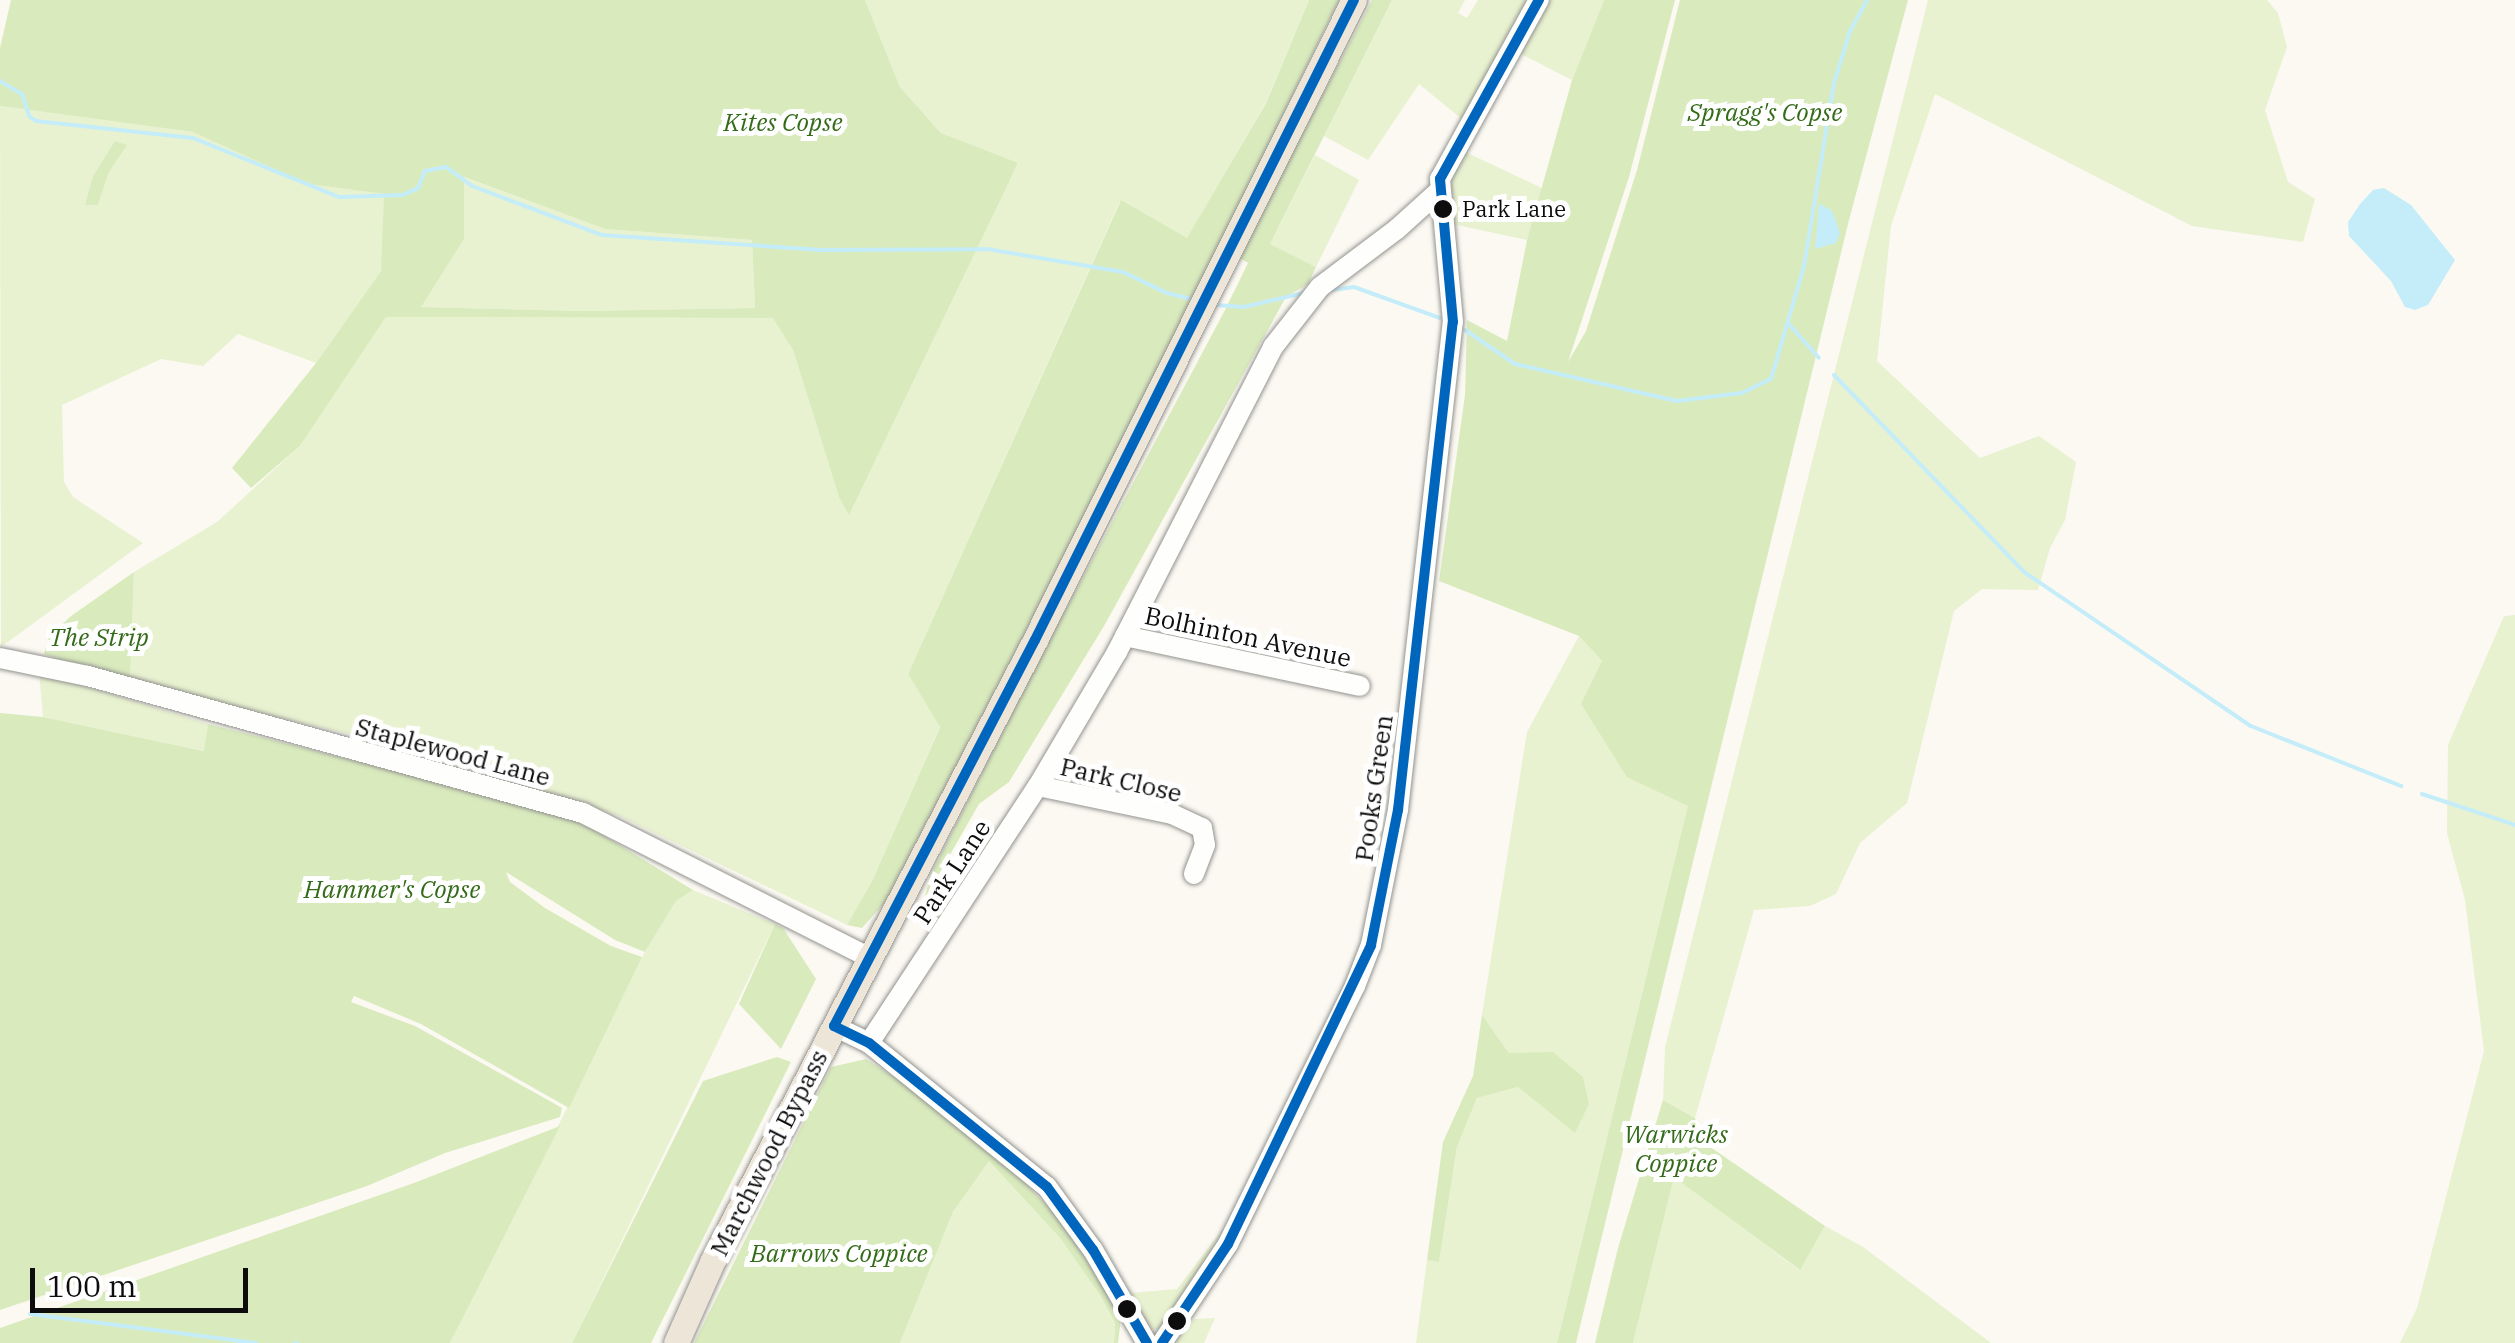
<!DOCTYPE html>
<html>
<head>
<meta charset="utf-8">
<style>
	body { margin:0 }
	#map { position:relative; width:2515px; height:1343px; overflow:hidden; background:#fbf9f2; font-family:"IBM Plex Serif",serif }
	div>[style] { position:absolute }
	.green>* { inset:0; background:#e8f2d0 }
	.forest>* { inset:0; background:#d9ebbd }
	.water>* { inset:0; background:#c4edf9 }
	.stream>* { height:4px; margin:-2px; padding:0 2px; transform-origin:2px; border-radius:2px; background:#c4edf9 }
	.roads { filter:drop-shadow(0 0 2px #949390) drop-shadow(0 0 2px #949390) }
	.minor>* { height:20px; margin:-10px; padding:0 10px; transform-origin:10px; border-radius:10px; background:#fefefd }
	.major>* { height:25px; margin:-12.5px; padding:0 12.5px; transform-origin:12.5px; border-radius:12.5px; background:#ede5d8 }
	.bus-1>* { height:10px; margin:-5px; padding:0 5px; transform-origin:5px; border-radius:5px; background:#0065bd }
	.dots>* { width:28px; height:28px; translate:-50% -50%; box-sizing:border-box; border:5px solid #fff; border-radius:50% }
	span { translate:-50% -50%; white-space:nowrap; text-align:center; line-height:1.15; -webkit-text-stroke:10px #fff; paint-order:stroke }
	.bus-label { font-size:22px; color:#0d0d0d }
	.left { translate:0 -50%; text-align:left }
	.park-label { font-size:25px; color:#336b18; font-style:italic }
	.street-label { font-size:25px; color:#0d0d0d }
	.scale { position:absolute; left:30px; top:1268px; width:218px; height:45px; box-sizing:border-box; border:5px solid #0d0d0d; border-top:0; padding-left:12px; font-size:30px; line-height:35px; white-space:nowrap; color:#0d0d0d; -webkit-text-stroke:8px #fff; paint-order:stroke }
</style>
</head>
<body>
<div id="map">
	<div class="green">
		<div style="clip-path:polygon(865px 0,1309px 0,1266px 102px,1187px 239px,1120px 201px,908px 674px,940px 726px,873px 879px,847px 925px,619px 816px,374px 740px,130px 682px,134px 572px,217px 522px,300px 446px,386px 317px,774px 318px,793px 350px,839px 497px,1018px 164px,941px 133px,900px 87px)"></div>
		<div style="clip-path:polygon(1392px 0,1465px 0,1458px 13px,1467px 18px,1478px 0,1527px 0,1463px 120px,1419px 84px,1368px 160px,1324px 136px)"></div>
		<div style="clip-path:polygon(1547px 0,1604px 0,1572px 80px,1519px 53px)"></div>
		<div style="clip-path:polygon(1928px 0,2267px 0,2278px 13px,2287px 47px,2265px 110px,2288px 182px,2315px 199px,2303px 242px,2192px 226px,1935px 94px,1891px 226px,1877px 361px,1980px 458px,2039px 436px,2076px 462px,2065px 520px,2050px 548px,2038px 590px,1982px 589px,1954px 611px,1907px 803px,1860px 843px,1836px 894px,1810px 906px,1754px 910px,1695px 1118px,1663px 1100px,1665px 1047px)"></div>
		<div style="clip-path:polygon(evenodd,0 106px,194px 132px,307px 184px,384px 194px,385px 222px,381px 271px,316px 363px,238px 334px,203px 366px,161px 359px,62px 405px,64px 482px,73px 497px,143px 543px,1px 647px,0 106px,126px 146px,109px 172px,98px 205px,86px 205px,93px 176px,126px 146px)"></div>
		<div style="clip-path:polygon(1463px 151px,1544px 189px,1527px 240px,1452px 224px,1448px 181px)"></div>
		<div style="clip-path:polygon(1315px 155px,1359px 180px,1316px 267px,1270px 244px)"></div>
		<div style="clip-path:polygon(463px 177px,605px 229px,752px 240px,755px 308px,581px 311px,420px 307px,464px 239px)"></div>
		<div style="clip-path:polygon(2515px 615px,2515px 1343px,2400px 1343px,2417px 1308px,2484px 1051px,2465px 900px,2447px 833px,2448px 745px,2504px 616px)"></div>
		<div style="clip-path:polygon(1579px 636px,1602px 661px,1627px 776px,1689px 806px,1557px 1343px,1416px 1343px,1427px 1260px,1439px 1261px,1457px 1147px,1477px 1098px,1518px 1087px,1575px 1132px,1530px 1054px,1509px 1053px,1482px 1015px,1527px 732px)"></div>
		<div style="clip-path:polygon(39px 672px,208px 724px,205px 751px,43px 717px)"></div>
		<div style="clip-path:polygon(693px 890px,775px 924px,579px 1329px,572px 1343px,450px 1343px,642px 957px,676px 901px)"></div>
		<div style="clip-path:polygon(989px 1161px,1060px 1238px,1100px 1295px,1115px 1323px,1114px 1343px,900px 1343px,953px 1212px)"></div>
		<div style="clip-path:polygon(1674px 1176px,1799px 1270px,1825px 1226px,1863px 1247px,1991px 1343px,1633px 1343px)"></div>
		<div style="clip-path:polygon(1221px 1231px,1227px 1233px,1164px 1329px,1149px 1329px,1131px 1293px,1177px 1289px)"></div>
		<div style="clip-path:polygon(1215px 1318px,1204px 1343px,1174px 1343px,1194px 1319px)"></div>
	</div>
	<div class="forest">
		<div style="clip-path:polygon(evenodd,11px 0,865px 0,900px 87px,941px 133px,1018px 163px,849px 515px,839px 497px,793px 350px,773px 318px,386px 317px,300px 446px,251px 488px,232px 468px,316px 363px,381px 271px,384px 194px,307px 184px,193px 132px,0 106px,0 48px,11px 0,464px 177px,605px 229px,752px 240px,755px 308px,581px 311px,421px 307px,464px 239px,464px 177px)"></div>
		<div style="clip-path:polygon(1309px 0,1339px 0,1138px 413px,889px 898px,862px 928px,847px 925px,873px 879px,940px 727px,908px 674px,1121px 200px,1187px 238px,1266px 103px)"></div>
		<div style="clip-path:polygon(1372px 0,1392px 0,1270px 244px,1316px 267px,1308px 284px,1286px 297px,1104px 626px,1009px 782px,979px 804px,924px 900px,930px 876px,1038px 662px,1225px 310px,1248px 263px,1238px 257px)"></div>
		<div style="clip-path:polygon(1604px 0,1675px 0,1629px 177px,1568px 362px,1586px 331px,1637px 170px,1680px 0,1908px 0,1849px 220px,1576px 1343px,1557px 1343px,1688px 806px,1627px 777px,1581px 704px,1602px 661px,1579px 636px,1439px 581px,1465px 395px,1467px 320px,1507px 341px,1527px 240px,1572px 80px)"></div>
		<div style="clip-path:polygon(115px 141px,127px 145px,109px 172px,98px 205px,85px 205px,93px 176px)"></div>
		<div style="clip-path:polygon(134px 572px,130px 682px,44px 654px,49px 637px,71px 616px)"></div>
		<div style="clip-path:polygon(0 713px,43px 717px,204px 751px,208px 724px,422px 778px,580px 821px,693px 890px,676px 901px,645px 952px,615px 940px,506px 872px,510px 882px,545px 908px,611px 946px,642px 957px,569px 1108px,421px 1024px,354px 996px,351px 1002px,415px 1026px,548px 1100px,562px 1108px,560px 1117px,445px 1153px,367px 1186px,0 1310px)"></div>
		<div style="clip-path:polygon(775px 924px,783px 928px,816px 979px,781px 1049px,739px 1004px)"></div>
		<div style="clip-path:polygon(1482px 1015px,1509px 1053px,1553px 1052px,1583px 1077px,1589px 1104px,1575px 1133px,1518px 1087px,1477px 1098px,1457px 1147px,1439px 1262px,1427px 1260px,1443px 1142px,1473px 1076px)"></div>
		<div style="clip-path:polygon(777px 1057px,791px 1062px,651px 1343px,572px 1343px,703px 1081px)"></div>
		<div style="clip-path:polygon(866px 1059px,970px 1126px,1056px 1215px,1122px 1311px,1118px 1343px,1114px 1343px,1115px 1323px,1100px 1295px,1060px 1238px,989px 1161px,953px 1212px,900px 1343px,694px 1343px,831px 1067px)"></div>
		<div style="clip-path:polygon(1663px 1100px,1695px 1118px,1703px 1142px,1825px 1226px,1800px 1270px,1674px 1177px,1633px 1343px,1595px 1343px,1618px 1248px)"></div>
		<div style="clip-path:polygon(560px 1126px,450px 1343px,0 1343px,0 1328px,414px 1183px)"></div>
	</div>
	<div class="water">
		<div style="clip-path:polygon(2384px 188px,2411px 205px,2455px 260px,2428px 305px,2415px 310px,2405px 307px,2391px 281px,2349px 236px,2348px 222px,2360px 204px,2373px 190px)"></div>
		<div style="clip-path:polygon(1819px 203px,1832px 211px,1840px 233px,1836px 243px,1815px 249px)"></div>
	</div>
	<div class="stream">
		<div style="left:0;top:81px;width:26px;rotate:31deg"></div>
		<div style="left:22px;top:94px;width:23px;rotate:72deg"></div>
		<div style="left:29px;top:116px;width:9px;rotate:36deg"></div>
		<div style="left:36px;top:121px;width:158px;rotate:6.2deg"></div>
		<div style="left:193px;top:138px;width:157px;rotate:22deg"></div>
		<div style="left:339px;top:197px;width:64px;rotate:-1.8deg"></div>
		<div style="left:403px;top:195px;width:17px;rotate:-25deg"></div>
		<div style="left:418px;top:188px;width:18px;rotate:-68deg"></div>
		<div style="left:425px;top:171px;width:21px;rotate:-11deg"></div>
		<div style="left:446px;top:167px;width:32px;rotate:36deg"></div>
		<div style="left:472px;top:186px;width:139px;rotate:20.7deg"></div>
		<div style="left:602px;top:235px;width:220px;rotate:3.9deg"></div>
		<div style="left:821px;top:250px;width:166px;rotate:-0.3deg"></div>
		<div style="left:987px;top:249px;width:138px;rotate:9.6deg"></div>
		<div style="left:1123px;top:272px;width:49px;rotate:25.5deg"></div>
		<div style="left:1167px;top:293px;width:30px;rotate:14deg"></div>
		<div style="left:1332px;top:290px;width:22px;rotate:-8deg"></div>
		<div style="left:1354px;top:287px;width:91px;rotate:19.8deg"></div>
		<div style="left:1215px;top:305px;width:29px;rotate:4deg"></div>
		<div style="left:1244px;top:307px;width:61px;rotate:-13.3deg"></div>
		<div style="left:1789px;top:324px;width:45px;rotate:48.6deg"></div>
		<div style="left:1465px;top:330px;width:60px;rotate:34.2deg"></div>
		<div style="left:1515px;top:364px;width:166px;rotate:12.9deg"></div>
		<div style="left:1677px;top:401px;width:65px;rotate:-7deg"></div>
		<div style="left:1742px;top:393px;width:32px;rotate:-26deg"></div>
		<div style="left:1771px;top:379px;width:118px;rotate:-73.7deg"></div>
		<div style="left:1804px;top:266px;width:185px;rotate:-80.7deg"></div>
		<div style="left:1834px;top:83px;width:54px;rotate:-72.9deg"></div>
		<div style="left:1850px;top:31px;width:35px;rotate:-61deg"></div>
		<div style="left:1834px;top:375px;width:274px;rotate:46deg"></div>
		<div style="left:2024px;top:572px;width:274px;rotate:34.2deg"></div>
		<div style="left:2251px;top:726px;width:162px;rotate:21.8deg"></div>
		<div style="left:2422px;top:794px;width:98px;rotate:18.4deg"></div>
		<div style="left:30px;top:1314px;width:228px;rotate:7.3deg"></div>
		<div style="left:295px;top:1343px;width:2px"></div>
	</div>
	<div class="roads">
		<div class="minor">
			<div style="left:1125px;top:636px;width:240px;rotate:12deg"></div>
			<div style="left:0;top:658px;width:90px;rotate:11.6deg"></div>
			<div style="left:88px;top:676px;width:514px;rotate:15.47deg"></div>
			<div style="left:583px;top:813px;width:322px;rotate:26.8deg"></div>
			<div style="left:1038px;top:786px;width:137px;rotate:11.8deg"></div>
			<div style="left:1172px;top:814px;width:33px;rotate:25deg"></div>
			<div style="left:1202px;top:828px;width:17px;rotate:80deg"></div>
			<div style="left:1205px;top:845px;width:31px;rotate:111deg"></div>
			<div style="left:834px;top:1026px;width:39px;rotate:26deg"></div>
			<div style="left:869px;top:1043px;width:229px;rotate:39deg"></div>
			<div style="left:1047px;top:1187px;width:78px;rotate:53.9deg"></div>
			<div style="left:1093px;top:1250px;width:108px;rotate:59.9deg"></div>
			<div style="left:869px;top:1043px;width:308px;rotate:-56.7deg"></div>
			<div style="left:1038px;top:786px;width:156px;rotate:-59.5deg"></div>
			<div style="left:1117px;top:652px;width:343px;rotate:-62.9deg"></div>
			<div style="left:1273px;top:347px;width:76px;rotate:-51.9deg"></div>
			<div style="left:1320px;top:287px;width:96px;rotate:-37deg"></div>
			<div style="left:1397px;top:229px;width:58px;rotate:-42.2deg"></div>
			<div style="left:1162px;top:1343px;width:119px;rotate:-56.3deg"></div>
			<div style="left:1228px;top:1244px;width:288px;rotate:-63.8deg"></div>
			<div style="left:1355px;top:986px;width:44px;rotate:-68.7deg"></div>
			<div style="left:1371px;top:945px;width:138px;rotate:-78.7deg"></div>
			<div style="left:1398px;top:810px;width:491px;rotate:-83.6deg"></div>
			<div style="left:1453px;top:322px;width:144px;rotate:-95.2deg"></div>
			<div style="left:1440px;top:179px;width:205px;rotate:-61.1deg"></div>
		</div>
		<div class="major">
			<div style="left:676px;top:1343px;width:91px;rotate:-66deg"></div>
			<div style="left:713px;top:1260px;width:699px;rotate:-62.55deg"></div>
			<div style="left:1035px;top:640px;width:715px;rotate:-63.51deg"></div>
		</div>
	</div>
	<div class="bus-1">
		<div style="left:1147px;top:1343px;width:108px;rotate:-120.1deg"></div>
		<div style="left:1093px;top:1250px;width:78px;rotate:-126.1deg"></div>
		<div style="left:1047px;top:1187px;width:229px;rotate:-141deg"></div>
		<div style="left:869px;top:1043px;width:39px;rotate:-154deg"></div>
		<div style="left:834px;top:1026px;width:435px;rotate:-62.5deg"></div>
		<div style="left:1035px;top:640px;width:715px;rotate:-63.51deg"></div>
		<div style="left:1162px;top:1343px;width:119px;rotate:-56.3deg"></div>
		<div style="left:1228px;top:1244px;width:331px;rotate:-64.4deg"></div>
		<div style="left:1371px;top:945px;width:138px;rotate:-78.7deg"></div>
		<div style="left:1398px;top:810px;width:491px;rotate:-83.6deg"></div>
		<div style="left:1453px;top:322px;width:144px;rotate:-95.2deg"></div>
		<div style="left:1440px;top:179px;width:205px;rotate:-61.1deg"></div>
	</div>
	<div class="dots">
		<div style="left:1443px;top:209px;background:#0d0d0d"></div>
		<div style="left:1127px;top:1309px;background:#0d0d0d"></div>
		<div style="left:1177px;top:1321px;background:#0d0d0d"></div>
	</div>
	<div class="bus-label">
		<span class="left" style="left:1462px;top:209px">Park Lane</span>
	</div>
	<div class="park-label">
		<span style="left:1765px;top:112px">Spragg's Copse</span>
		<span style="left:783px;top:122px">Kites Copse</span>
		<span style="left:99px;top:637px">The Strip</span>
		<span style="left:392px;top:889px">Hammer's Copse</span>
		<span style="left:1676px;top:1149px">Warwicks<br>Coppice</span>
		<span style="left:839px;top:1253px">Barrows Coppice</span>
	</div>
	<div class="street-label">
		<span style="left:1248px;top:637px;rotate:12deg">Bolhinton Avenue</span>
		<span style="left:453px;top:752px;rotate:15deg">Staplewood Lane</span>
		<span style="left:1121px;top:780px;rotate:13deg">Park Close</span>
		<span style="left:1374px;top:788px;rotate:-82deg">Pooks Green</span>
		<span style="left:952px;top:872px;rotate:-57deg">Park Lane</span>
		<span style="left:769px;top:1153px;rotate:-63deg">Marchwood Bypass</span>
	</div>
	<div class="scale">100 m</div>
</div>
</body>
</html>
